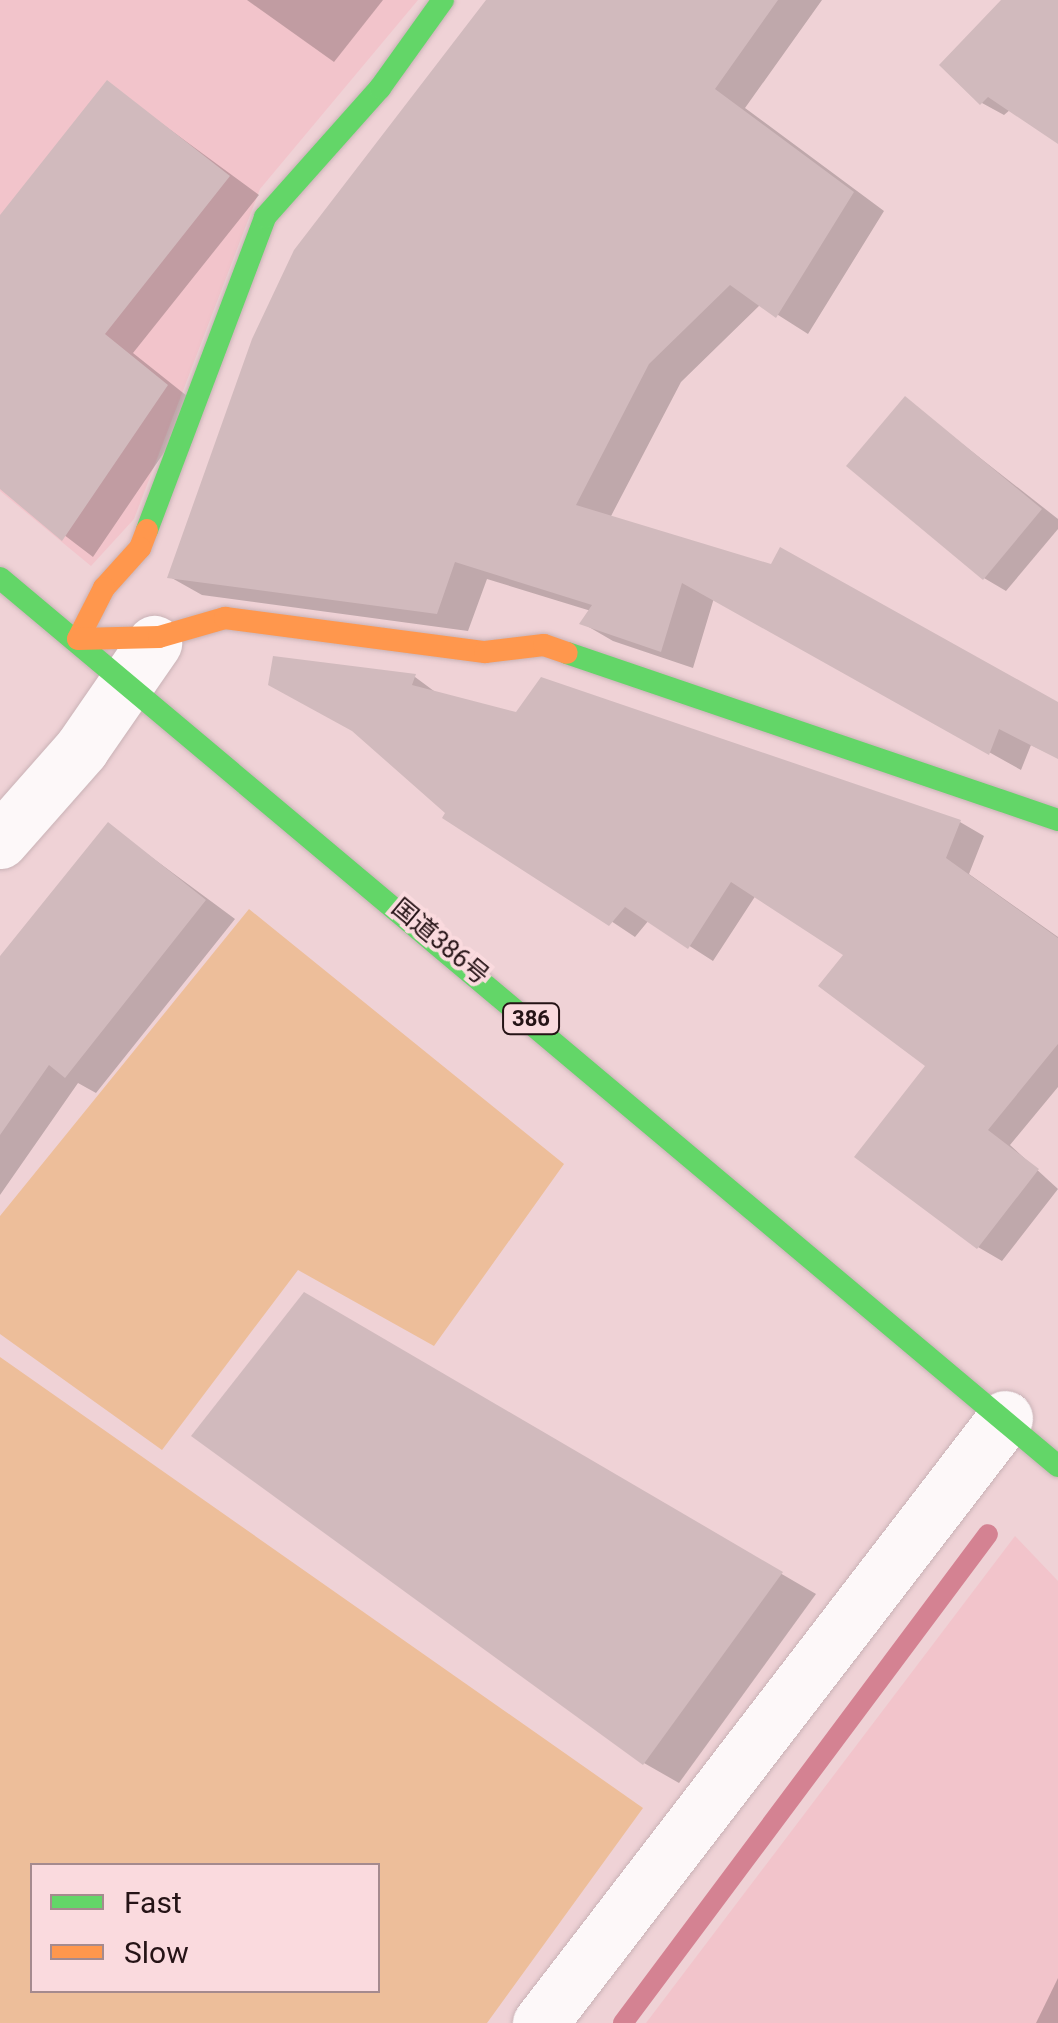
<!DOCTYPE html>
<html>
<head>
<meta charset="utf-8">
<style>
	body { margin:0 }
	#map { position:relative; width:1058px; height:2023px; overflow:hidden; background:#efd2d6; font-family:Roboto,"Noto Sans JP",sans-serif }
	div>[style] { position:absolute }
	.built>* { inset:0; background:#f2c4cb }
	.green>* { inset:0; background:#edbe9a }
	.shadow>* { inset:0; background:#0003 }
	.stream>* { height:20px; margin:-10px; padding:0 10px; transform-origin:10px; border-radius:10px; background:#d48292 }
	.building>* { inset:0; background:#d1babd }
	.roads { filter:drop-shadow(0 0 2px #c9b2b6) drop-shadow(0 0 2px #c9b2b6) }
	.street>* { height:55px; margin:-27.5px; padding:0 27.5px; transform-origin:27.5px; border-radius:27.5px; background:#fdf8f9 }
	.fast>* { height:22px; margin:-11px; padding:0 11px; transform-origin:11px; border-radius:11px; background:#63d668 }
	.slow>* { height:22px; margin:-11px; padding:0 11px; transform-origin:11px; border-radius:11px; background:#ff974d }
	span { translate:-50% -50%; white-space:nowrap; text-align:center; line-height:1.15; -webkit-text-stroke:8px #fadade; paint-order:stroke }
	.shield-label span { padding:2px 8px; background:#fadade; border:2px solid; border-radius:8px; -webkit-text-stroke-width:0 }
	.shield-label { font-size:22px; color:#251316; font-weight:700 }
	.street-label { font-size:25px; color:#251316 }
	.legend { position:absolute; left:30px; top:1863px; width:350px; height:130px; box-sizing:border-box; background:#fadade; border:2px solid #a58a8e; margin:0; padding:12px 18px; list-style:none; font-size:30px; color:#251316 }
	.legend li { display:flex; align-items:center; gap:20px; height:50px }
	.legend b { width:50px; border:2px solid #a58a8e }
</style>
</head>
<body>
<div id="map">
	<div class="built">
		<div style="clip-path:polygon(0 0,418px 0,260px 189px,134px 519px,91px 566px,0 491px)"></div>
		<div style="clip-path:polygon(1015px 1536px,1058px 1581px,1058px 2023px,646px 2023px)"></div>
	</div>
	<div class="green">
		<div style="clip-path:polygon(249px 909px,564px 1164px,434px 1346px,298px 1270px,162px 1450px,0 1334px,0 1216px)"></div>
		<div style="clip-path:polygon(evenodd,0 1357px,643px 1808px,487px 2023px,0 2023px,0 1357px,32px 1866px,378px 1866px,378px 1990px,32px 1990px,32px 1866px)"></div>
	</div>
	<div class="shadow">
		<div style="clip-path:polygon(247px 0,383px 0,334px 62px)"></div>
		<div style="clip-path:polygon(490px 0,822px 0,745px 108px,884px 211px,808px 334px,761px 304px,681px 382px,610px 518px,1058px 705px,1058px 758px,1031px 745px,1021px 770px,714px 598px,693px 668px,613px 641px,582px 623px,591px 611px,487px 579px,468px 631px,202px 595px,170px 577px)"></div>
		<div style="clip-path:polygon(1004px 0,1058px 0,1058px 140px,1011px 109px,1004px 115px,982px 103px)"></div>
		<div style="clip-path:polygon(108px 84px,259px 195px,133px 353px,197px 404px,93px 557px,0 486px,0 219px)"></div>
		<div style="clip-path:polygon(905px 399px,1058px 519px,1058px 529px,1006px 591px,984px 578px)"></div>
		<div style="clip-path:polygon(275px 659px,415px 677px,438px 694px,517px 715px,542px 680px,960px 822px,984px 836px,969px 874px,1058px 937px,1058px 1087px,1010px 1145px,1058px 1189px,1002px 1261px,978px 1247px,928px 1065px,846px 955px,756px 895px,713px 961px,649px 920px,635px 937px,449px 813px)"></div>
		<div style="clip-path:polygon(108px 825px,235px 919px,96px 1093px,78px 1083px,0 1195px,0 960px)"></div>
		<div style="clip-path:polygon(304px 1296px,816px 1594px,679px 1783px,644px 1763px)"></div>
		<div style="clip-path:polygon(1058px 1978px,1058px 2023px,1036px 2023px)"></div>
	</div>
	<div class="stream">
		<div style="left:623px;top:2023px;width:610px;rotate:-53.26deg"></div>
	</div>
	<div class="building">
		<div style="clip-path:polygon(486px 0,778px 0,715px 89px,854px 192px,776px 318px,730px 285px,649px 364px,576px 505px,771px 564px,780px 547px,1058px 702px,1058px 759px,999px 729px,989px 755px,682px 583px,661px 652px,579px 624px,592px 605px,455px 562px,437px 614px,167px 578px,252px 339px,294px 250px)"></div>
		<div style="clip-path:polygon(1001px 0,1058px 0,1058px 144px,988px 97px,980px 105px,939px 65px)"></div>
		<div style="clip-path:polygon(107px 80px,230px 176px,105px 334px,168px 385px,62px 541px,0 489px,0 215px)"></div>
		<div style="clip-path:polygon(905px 396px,1042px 509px,983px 580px,846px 466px)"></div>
		<div style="clip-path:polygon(273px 656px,416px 674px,412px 685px,516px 712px,541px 677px,961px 820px,946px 858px,1058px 938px,1058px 1044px,988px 1130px,1039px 1169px,977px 1249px,854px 1157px,925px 1066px,818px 986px,843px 955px,731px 882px,688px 949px,625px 907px,609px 926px,442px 818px,445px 813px,352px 731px,268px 685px)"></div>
		<div style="clip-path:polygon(108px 822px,206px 900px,65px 1078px,49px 1065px,0 1135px,0 956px)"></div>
		<div style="clip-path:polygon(304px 1292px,783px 1572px,643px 1765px,191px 1436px)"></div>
	</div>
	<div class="roads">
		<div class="street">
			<div style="left:0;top:841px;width:123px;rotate:-48.6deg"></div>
			<div style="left:81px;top:749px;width:129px;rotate:-55.4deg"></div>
			<div style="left:540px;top:2023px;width:763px;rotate:-52.45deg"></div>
		</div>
		<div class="fast">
			<div style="left:147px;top:530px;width:335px;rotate:-69.3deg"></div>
			<div style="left:265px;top:217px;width:173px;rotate:-48.3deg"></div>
			<div style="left:380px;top:88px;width:108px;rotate:-54.4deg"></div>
			<div style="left:0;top:578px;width:1381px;rotate:40.01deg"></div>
			<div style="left:567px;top:653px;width:519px;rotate:18.78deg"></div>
		</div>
		<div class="slow">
			<div style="left:147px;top:530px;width:19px;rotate:111deg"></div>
			<div style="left:140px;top:548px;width:54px;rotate:132deg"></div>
			<div style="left:104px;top:588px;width:57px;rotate:117deg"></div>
			<div style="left:78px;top:639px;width:81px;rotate:-1.4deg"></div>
			<div style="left:159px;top:637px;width:69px;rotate:-16.1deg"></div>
			<div style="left:225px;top:618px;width:262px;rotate:7.5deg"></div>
			<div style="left:485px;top:652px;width:59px;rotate:-6.8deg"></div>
			<div style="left:544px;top:645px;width:24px;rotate:19deg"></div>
		</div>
	</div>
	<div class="shield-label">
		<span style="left:531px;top:1019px">386</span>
	</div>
	<div class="street-label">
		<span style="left:440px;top:942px;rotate:40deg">国道386号</span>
	</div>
	<ul class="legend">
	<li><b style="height:12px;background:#63d668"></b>Fast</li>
	<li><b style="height:12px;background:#ff974d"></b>Slow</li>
	</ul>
</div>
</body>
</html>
